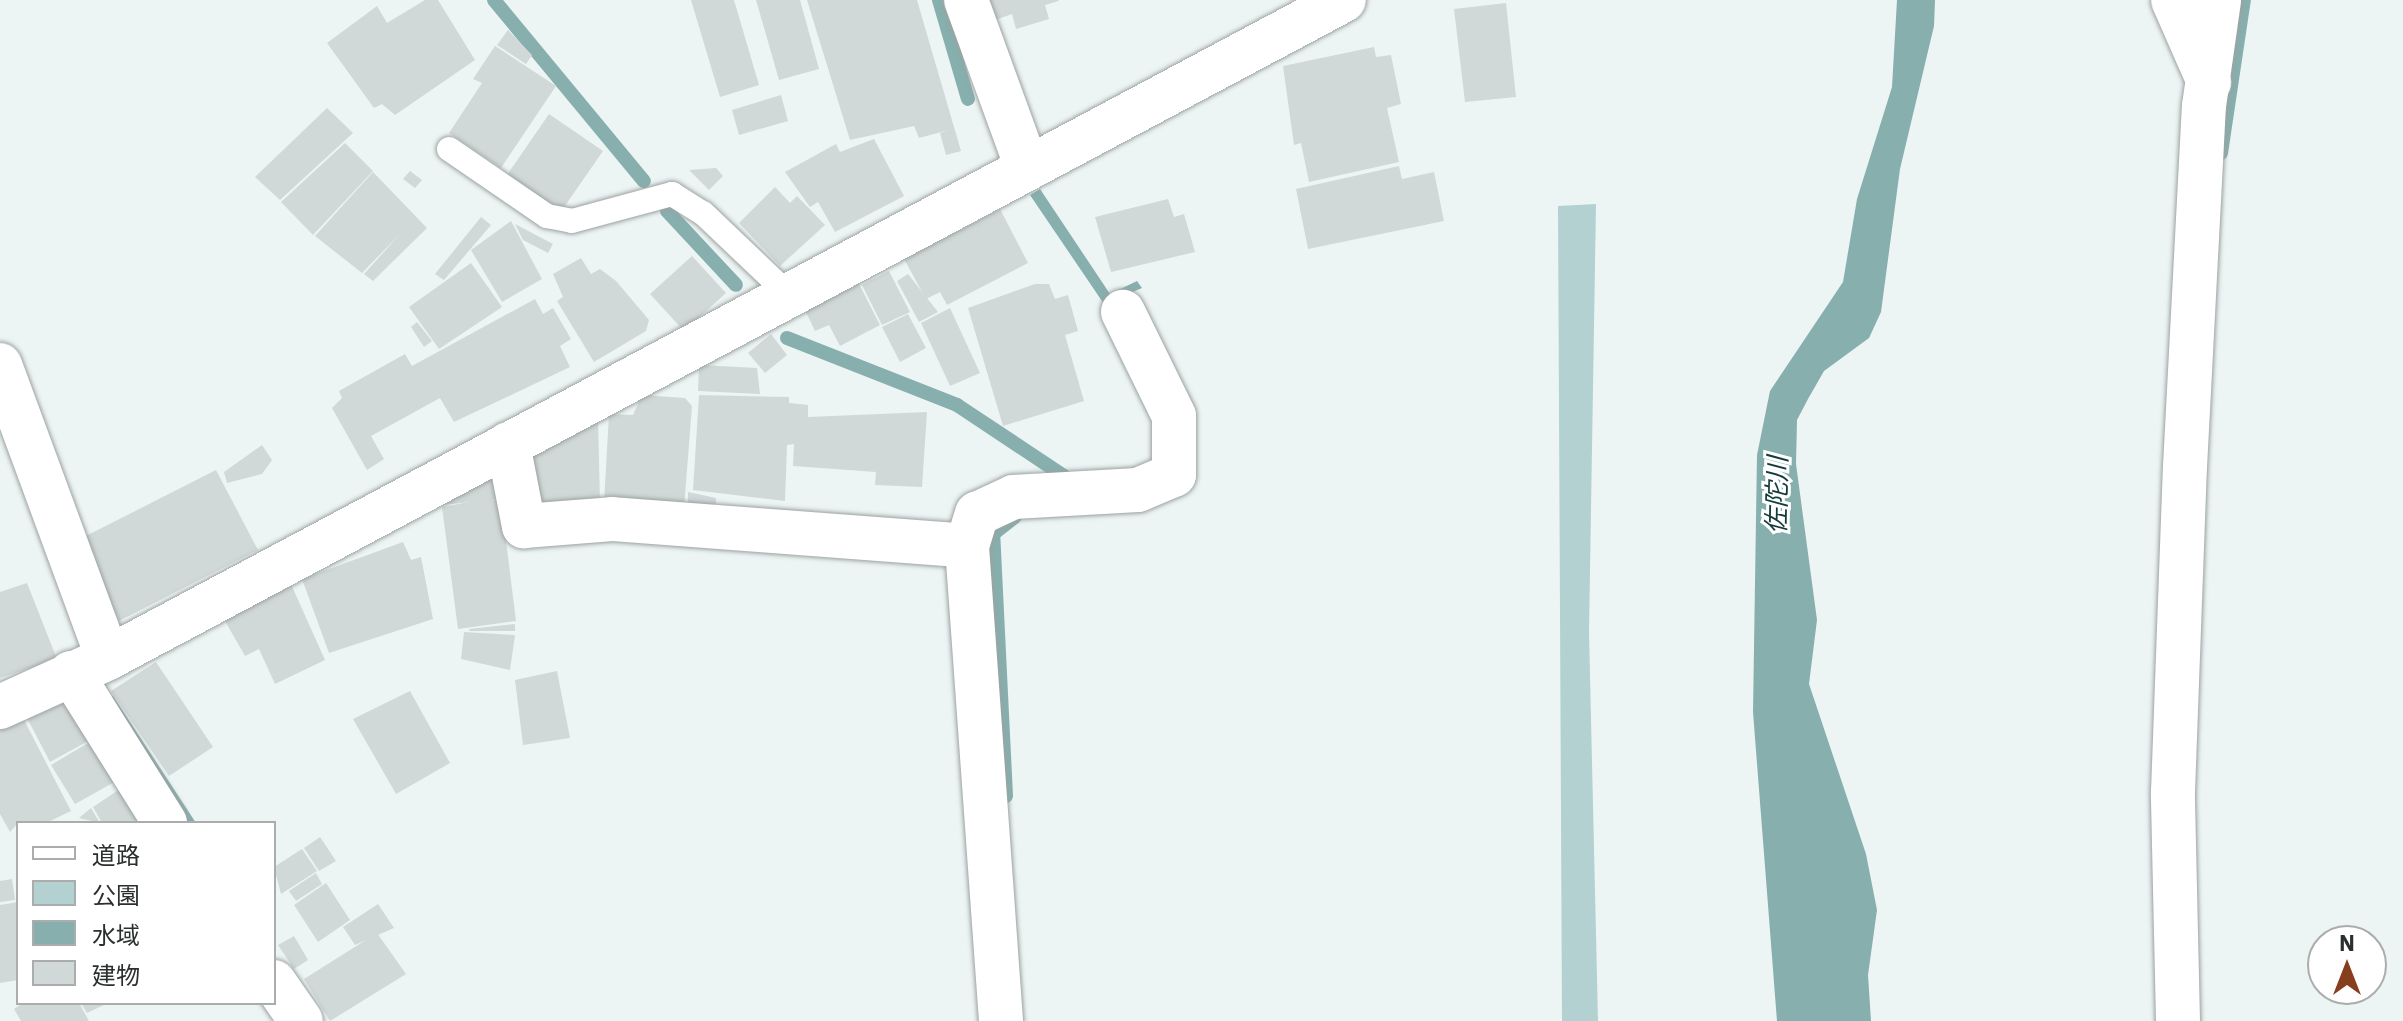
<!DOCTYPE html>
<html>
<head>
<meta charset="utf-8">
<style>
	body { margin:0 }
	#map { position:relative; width:2403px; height:1021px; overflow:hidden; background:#edf4f4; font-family:"IBM Plex Sans","Noto Sans JP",sans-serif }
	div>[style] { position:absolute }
	.green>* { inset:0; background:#b3d1d0 }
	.water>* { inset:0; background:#86afad }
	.stream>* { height:14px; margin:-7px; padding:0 7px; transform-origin:7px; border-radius:7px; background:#86afad }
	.building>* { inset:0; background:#d1d8d8 }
	.roads { filter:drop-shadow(0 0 2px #9ca2a2) drop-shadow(0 0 2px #9ca2a2) }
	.service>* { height:24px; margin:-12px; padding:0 12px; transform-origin:12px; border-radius:12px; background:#fff }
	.minor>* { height:44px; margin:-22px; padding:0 22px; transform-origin:22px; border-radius:22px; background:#fff }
	.tertiary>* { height:44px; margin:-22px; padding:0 22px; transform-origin:22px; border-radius:22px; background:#fff }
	span { translate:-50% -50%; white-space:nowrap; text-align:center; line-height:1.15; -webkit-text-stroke:6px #fff; paint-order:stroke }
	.water-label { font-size:26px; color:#133b3a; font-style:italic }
	.legend { position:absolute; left:16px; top:821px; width:260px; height:184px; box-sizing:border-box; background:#fff; border:2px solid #abacac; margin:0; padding:10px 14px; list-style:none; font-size:24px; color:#2c2f2f }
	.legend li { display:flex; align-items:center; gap:16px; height:40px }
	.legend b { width:40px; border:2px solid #abacac }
	.north { position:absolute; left:2307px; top:925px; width:80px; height:80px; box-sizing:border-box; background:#fff; border:2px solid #abacac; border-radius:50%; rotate:0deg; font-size:22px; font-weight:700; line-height:32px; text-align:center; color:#2c2f2f }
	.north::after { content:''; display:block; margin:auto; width:28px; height:36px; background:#863e1e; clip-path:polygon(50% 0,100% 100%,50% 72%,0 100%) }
</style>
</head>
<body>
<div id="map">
	<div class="green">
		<div style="clip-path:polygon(1596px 204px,1589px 632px,1598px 1021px,1562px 1021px,1558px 206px)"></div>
	</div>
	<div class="water">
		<div style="clip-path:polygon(1897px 0,1935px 0,1934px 26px,1900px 169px,1881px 312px,1869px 338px,1824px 371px,1808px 399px,1797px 420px,1796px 464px,1817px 620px,1809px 684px,1866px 854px,1877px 910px,1868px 975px,1871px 1021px,1777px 1021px,1753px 712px,1757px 455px,1770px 391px,1843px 282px,1857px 199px,1892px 87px)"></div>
		<div style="clip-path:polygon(1040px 189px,1110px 294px,1137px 281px,1142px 288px,1104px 304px,1030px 195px)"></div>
		<div style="clip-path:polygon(113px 696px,196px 823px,183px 823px,105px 701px)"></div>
	</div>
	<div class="stream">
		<div style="left:494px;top:0;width:235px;rotate:50.4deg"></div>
		<div style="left:939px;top:0;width:103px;rotate:73.7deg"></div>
		<div style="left:2221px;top:153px;width:155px;rotate:-81.5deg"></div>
		<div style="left:667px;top:211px;width:101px;rotate:47deg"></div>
		<div style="left:787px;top:338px;width:183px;rotate:21.5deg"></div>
		<div style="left:957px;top:405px;width:128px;rotate:33.6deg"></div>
		<div style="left:1064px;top:476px;width:12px;rotate:85deg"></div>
		<div style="left:1006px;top:796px;width:262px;rotate:-92.8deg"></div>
		<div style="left:993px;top:534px;width:28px;rotate:-38deg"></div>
	</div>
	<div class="building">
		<div style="clip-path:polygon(425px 0,438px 0,475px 60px,395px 115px,382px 104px,374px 108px,327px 43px,377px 6px,387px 23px)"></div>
		<div style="clip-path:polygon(691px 0,734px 0,759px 85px,720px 97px)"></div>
		<div style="clip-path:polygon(756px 0,800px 0,819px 69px,779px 80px)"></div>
		<div style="clip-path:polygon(807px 0,917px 0,961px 151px,946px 155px,940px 133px,949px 130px,919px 138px,914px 126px,850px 140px)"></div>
		<div style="clip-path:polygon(979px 0,1058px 0,1059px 1px,1045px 5px,1049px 19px,1016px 29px,1012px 14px,986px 23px)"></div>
		<div style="clip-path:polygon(1506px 3px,1516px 97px,1465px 102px,1454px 9px)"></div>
		<div style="clip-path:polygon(508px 30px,532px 55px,526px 64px,497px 45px)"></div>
		<div style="clip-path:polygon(495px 46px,556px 86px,501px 168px,449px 133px,482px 83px,473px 79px)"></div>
		<div style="clip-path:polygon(1374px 47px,1376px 57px,1391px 55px,1401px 104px,1387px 108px,1399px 162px,1309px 182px,1301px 143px,1294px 145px,1283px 66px)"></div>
		<div style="clip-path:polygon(781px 95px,788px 121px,739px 135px,732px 110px)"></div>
		<div style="clip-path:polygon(327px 108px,353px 133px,280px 200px,255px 177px)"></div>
		<div style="clip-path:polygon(549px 114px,603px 151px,560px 213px,507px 175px)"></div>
		<div style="clip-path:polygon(874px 139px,904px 196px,835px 232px,818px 202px,810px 207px,785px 172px,836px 144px,840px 152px)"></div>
		<div style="clip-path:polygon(345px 143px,373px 171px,313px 235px,281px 202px)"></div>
		<div style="clip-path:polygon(1399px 166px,1402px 179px,1434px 172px,1444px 221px,1308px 249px,1296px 189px)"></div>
		<div style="clip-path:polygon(716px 168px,723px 176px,709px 190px,689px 170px)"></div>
		<div style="clip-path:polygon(410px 171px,422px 180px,415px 188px,403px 179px)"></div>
		<div style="clip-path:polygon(373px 172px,427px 228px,373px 281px,364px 274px,401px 233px,362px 273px,315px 236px)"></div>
		<div style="clip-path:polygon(775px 187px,790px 203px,797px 196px,825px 225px,780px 266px,739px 223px)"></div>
		<div style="clip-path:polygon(1168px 199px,1174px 217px,1184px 214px,1195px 252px,1111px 272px,1095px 217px)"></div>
		<div style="clip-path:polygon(1000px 209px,1028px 263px,947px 305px,940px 292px,926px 299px,904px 259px)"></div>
		<div style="clip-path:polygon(481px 217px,491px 225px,444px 280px,435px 274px)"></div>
		<div style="clip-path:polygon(511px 221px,542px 279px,502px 302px,471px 250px)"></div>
		<div style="clip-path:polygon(515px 224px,553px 244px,548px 253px,523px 240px)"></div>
		<div style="clip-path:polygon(692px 256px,726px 293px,684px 331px,650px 294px)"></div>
		<div style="clip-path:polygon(581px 258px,591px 274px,600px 269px,616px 281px,649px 320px,646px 331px,594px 362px,557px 301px,563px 297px,553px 274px)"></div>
		<div style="clip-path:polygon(471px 263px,502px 307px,439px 349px,409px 307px)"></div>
		<div style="clip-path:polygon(889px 271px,910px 312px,882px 325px,862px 285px)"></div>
		<div style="clip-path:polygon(908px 274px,938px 312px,919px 322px,897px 281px)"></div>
		<div style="clip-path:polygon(858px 282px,880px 325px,840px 346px,829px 325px,815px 331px,804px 308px)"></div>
		<div style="clip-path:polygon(1035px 284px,1049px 284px,1055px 299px,1068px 295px,1078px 331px,1065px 335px,1084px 401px,1003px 426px,968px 308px)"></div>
		<div style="clip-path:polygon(535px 299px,543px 314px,553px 308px,571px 339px,560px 346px,570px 367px,454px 422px,440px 398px,371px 436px,384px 459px,367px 470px,332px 408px,342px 398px,339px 391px,405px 354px,412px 366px)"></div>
		<div style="clip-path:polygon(950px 308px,980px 373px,950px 386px,921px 323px)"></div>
		<div style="clip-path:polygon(908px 314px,926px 348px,900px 362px,882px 327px)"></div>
		<div style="clip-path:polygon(417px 322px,432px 341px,424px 347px,411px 327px)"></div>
		<div style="clip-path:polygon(771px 334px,787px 355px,765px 373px,748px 353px)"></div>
		<div style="clip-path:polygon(699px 365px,757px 368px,760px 394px,698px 391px)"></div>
		<div style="clip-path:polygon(642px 395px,685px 398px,692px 406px,684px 508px,604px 503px,609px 414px,633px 415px)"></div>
		<div style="clip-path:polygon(699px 395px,789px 397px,789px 403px,808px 405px,808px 417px,927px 412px,922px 487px,875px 485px,876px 472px,793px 466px,794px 444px,787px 445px,785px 501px,693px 490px)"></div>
		<div style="clip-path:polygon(598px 419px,600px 503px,531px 512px,524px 458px)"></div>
		<div style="clip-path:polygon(262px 445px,272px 460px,262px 474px,227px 483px,224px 472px)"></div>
		<div style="clip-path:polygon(216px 470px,258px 550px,119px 621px,81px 545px,84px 537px)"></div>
		<div style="clip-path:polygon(498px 477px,500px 499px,443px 505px,476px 480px)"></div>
		<div style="clip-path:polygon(688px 492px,716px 498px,716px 514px,688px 511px)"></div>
		<div style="clip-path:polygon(486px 499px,501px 501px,516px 621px,458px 629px,442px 507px)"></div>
		<div style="clip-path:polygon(403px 542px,411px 560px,421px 557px,433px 619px,329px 653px,302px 579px)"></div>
		<div style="clip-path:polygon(290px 582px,325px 660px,275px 684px,259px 649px,245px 656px,221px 614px)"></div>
		<div style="clip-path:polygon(27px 583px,57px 659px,0 678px,0 592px)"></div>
		<div style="clip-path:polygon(515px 624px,515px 631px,470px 631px,469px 629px)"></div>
		<div style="clip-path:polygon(464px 632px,515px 635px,510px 670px,461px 659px)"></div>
		<div style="clip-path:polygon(156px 662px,213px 747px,169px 776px,111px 691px)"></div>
		<div style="clip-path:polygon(557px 671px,570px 738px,523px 745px,515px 680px)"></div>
		<div style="clip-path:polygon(410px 691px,450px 763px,396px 794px,353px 719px)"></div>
		<div style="clip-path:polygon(65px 694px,90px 740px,50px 762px,26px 716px)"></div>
		<div style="clip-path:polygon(23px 718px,71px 811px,46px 823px,18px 823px,10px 832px,0 814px,0 730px)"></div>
		<div style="clip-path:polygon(93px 740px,118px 780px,75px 804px,51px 765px)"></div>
		<div style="clip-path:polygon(126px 785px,151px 823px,102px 823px,93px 807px)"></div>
		<div style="clip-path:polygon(91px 808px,100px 823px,79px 818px)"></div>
		<div style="clip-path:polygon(320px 837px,336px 861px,319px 871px,304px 848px)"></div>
		<div style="clip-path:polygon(302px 849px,317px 871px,281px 894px,274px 867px)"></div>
		<div style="clip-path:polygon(316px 873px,322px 884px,296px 901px,289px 891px)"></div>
		<div style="clip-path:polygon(12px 879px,15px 900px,0 902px,0 881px)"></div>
		<div style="clip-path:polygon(326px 883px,350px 920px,318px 942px,294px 905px)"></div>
		<div style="clip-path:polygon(18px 902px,18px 980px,0 983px,0 905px)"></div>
		<div style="clip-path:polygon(378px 904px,394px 928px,355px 945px,343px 927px)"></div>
		<div style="clip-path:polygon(377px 933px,406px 974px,330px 1021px,304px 979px)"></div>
		<div style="clip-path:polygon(294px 936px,308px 960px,294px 969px,278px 945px)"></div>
		<div style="clip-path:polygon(23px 1003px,79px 1003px,89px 1021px,21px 1021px,14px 1009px)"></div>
		<div style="clip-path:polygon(81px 1003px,108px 1003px,87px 1013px)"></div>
	</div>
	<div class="roads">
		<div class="service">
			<div style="left:449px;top:149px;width:119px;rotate:34.4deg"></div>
			<div style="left:547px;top:216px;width:25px;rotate:11deg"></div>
			<div style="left:572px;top:221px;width:104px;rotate:-15.1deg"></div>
			<div style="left:672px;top:194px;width:36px;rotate:32deg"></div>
			<div style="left:703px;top:213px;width:119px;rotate:43.6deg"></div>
		</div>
		<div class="minor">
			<div style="left:966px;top:0;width:176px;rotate:70deg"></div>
			<div style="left:2173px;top:0;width:90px;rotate:66.3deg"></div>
			<div style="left:508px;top:444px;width:84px;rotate:79deg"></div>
			<div style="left:524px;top:526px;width:88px;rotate:-4.5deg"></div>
			<div style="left:612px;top:519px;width:356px;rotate:4.3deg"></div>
			<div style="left:71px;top:673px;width:177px;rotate:57.9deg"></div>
			<div style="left:0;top:707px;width:119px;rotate:-24.4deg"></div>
			<div style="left:108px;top:658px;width:1400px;rotate:-28.03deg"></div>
			<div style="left:274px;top:982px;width:47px;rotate:55.3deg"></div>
			<div style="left:1001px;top:1021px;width:476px;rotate:-94.1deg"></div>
			<div style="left:967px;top:546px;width:34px;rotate:-73deg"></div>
			<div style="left:977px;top:514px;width:40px;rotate:-25deg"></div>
			<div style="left:1013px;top:497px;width:125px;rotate:-3.2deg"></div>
			<div style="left:1138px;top:490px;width:39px;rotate:-23deg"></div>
			<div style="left:1174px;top:475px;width:59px;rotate:-90deg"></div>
			<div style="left:1174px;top:416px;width:116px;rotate:-116.1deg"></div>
			<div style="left:2178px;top:1021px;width:229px;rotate:-91.3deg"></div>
			<div style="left:2173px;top:792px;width:325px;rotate:-87.9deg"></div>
			<div style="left:2185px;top:467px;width:361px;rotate:-87deg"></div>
			<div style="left:2204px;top:106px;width:107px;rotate:-81.9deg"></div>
		</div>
		<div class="tertiary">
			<div style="left:0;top:365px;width:312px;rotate:69.8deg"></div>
		</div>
	</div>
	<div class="water-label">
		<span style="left:1777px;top:495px;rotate:-89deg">佐陀川</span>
	</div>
	<ul class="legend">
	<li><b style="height:10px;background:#fff"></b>道路</li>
	<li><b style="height:22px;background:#b3d1d0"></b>公園</li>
	<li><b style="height:22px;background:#86afad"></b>水域</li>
	<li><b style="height:22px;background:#d1d8d8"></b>建物</li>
	</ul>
	<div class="north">N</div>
</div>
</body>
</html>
